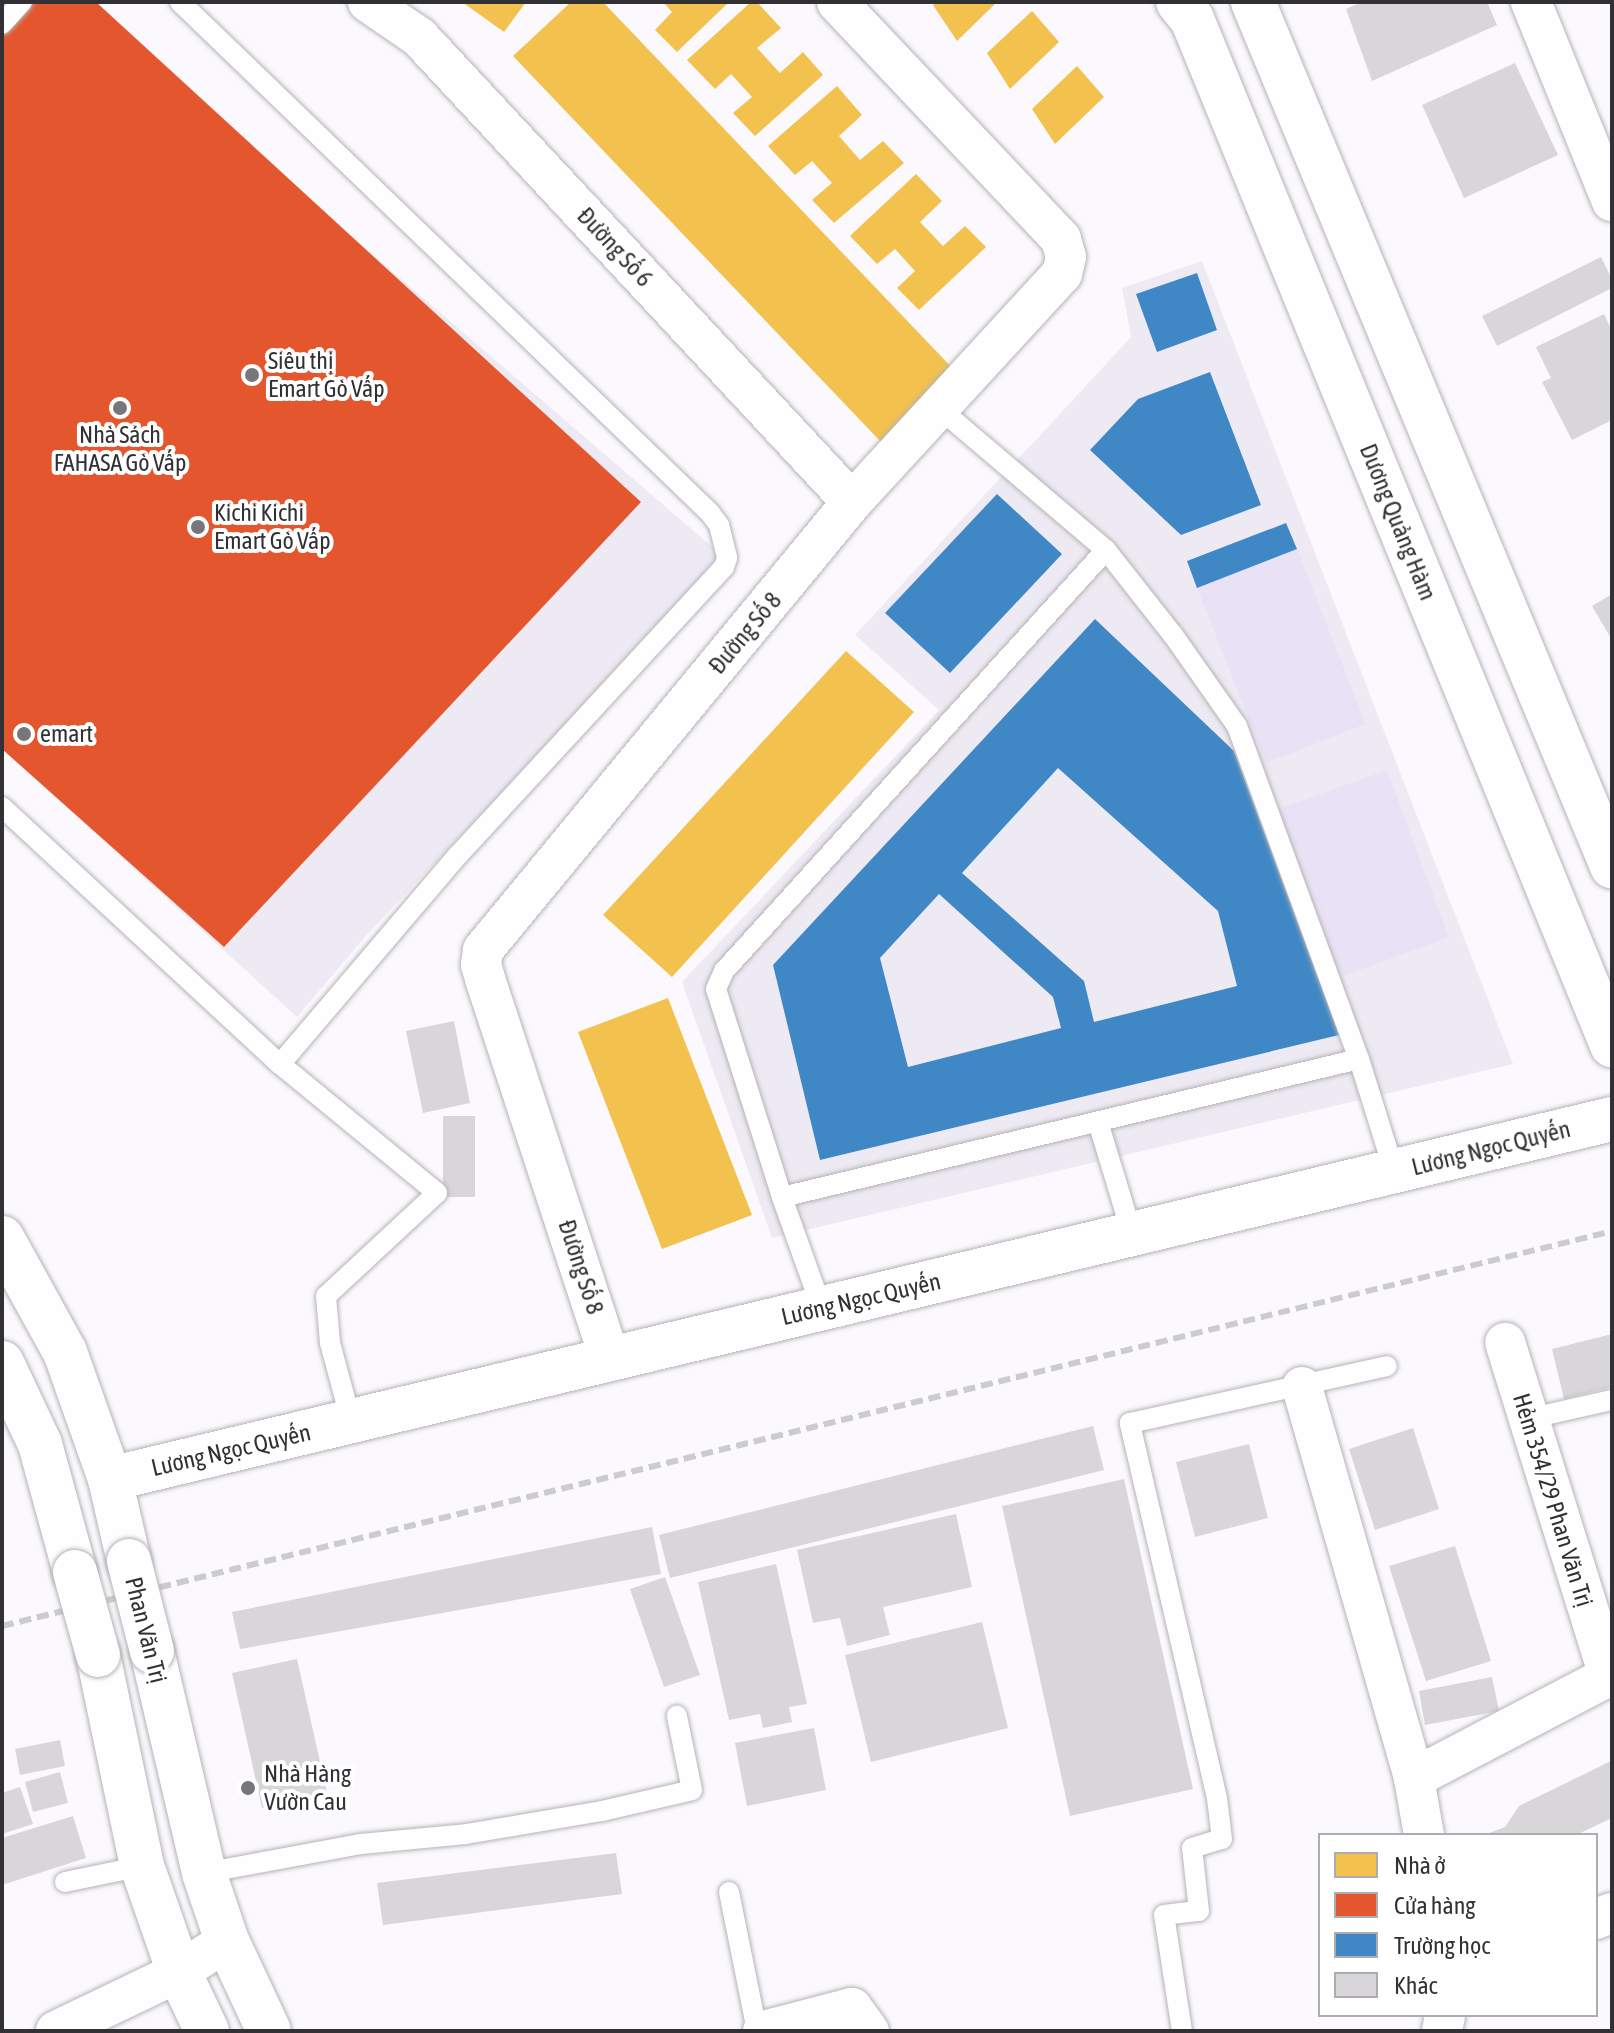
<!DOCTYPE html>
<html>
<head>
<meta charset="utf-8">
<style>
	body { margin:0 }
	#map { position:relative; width:1614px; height:2033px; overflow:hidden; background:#fbf9fd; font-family:"Asap Condensed",sans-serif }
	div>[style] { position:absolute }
	.built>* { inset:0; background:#eeeaf4 }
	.green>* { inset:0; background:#e9e2f7 }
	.homes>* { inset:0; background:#f2c14e }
	.shops>* { inset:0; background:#e4572e }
	.schools>* { inset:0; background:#3f88c5 }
	.building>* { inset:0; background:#d8d6d9 }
	.roads { filter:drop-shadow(0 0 2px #b5b3b6) drop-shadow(0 0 2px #b5b3b6) }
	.lane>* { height:20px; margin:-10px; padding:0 10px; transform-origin:10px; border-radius:10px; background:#fefeff }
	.street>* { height:40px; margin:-20px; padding:0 20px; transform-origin:20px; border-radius:20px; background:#fefeff }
	.secondary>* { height:44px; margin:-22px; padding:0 22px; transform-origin:22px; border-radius:22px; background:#fefeff }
	.rail>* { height:6px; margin-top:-3px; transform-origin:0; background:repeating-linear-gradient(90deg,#cccccd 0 12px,transparent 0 18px) }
	.bridges { filter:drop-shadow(0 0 2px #b5b3b6) drop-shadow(0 0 2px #b5b3b6) }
	.secondary-bridge>* { height:44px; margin:-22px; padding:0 22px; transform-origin:22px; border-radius:22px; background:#fefeff }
	.dots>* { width:22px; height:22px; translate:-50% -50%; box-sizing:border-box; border:4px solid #fff; border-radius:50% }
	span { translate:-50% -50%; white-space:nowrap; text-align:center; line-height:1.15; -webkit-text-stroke:8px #fff; paint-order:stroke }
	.street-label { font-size:24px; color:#313034 }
	.poi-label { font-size:24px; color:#313034 }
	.left { translate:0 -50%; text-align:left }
	.frame { position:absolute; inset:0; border:4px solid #313034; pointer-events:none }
	.legend { position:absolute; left:1318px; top:1833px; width:280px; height:184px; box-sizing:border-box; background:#fff; border:2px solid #adacae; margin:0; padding:10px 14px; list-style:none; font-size:24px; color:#313034 }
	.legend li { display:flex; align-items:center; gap:16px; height:40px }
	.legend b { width:40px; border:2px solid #adacae }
</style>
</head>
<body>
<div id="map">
	<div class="built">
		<div style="clip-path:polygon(96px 2px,365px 248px,724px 557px,365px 937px,297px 1017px,2px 749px)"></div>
		<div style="clip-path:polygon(1202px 261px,1513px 1064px,772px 1238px,682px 982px,939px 710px,855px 635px,1131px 337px,1122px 288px)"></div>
	</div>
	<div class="green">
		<div style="clip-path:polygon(1297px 549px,1366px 724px,1266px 763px,1197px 588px)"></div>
		<div style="clip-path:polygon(1387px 770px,1449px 937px,1341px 977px,1278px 809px)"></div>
	</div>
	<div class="homes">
		<div style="clip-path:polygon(462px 2px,526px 2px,504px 32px)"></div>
		<div style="clip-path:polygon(571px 2px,603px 2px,957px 373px,882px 443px,513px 56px)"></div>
		<div style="clip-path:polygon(663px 2px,729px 2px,677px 52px,655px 30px,672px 12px)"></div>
		<div style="clip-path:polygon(751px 2px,757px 2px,781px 28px,757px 48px,780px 73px,803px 52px,823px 75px,755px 136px,733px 113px,752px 97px,731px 74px,715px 89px,687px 60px)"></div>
		<div style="clip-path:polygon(937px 2px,997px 2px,957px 41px,933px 5px)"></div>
		<div style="clip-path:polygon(1032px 11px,1059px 42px,1010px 89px,987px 53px)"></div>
		<div style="clip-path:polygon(1077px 66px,1104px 97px,1055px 144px,1032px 109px)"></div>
		<div style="clip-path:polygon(837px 86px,862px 115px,839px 136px,860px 160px,883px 141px,904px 163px,834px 223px,812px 200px,832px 183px,812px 161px,795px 175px,768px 146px)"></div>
		<div style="clip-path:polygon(916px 174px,942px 201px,920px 222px,943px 246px,965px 226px,986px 247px,919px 310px,897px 288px,915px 271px,895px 249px,877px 264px,850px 236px)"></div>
		<div style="clip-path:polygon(846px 651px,914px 712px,672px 977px,603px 915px)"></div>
		<div style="clip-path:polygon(668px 998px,752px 1215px,662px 1249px,578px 1032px)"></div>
	</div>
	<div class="shops">
		<div style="clip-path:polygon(30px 2px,96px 2px,641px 502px,224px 947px,2px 749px,2px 32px)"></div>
	</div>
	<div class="schools">
		<div style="clip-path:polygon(1197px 273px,1217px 330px,1157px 352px,1136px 294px)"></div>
		<div style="clip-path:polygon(1210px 372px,1261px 505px,1181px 535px,1090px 450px,1138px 399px)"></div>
		<div style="clip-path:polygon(997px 494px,1062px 554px,950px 673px,885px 613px)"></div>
		<div style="clip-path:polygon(1286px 523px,1297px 549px,1197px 588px,1187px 561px)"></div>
		<div style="clip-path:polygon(evenodd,1095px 619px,1234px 751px,1339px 1035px,820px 1160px,773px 965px,1095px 619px,1058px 768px,1218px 911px,1237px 986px,1094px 1022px,1084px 981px,962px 873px,1058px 768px,1095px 619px,939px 894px,1053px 997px,1061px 1028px,908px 1067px,880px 958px,939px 894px)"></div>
	</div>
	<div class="building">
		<div style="clip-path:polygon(1362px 2px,1487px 2px,1497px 25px,1372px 81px,1346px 9px)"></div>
		<div style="clip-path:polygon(1515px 63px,1558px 155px,1464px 198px,1422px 105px)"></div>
		<div style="clip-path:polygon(1601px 257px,1612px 279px,1612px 288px,1497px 346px,1482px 316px)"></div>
		<div style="clip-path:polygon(1604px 314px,1612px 331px,1612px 420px,1572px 440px,1542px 382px,1551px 378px,1536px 347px)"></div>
		<div style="clip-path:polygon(1612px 594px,1612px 640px,1592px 606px)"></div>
		<div style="clip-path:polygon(454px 1021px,470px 1103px,423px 1113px,406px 1031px)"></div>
		<div style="clip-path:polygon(443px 1116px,475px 1116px,475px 1197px,443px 1197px)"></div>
		<div style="clip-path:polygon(1612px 1334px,1612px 1387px,1564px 1399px,1552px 1349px)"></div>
		<div style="clip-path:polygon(1093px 1426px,1104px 1470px,670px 1578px,659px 1535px)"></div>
		<div style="clip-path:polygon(1413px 1428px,1439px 1509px,1375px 1530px,1349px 1449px)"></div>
		<div style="clip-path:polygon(1249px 1444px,1268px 1518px,1195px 1537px,1176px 1462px)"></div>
		<div style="clip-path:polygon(1124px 1479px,1193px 1789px,1070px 1816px,1002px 1506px)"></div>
		<div style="clip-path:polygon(956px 1514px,972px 1587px,883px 1607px,890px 1635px,847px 1646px,840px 1618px,813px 1623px,797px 1550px)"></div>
		<div style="clip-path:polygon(652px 1527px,661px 1574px,240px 1649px,232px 1612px)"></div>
		<div style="clip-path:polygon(1455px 1546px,1491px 1661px,1426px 1681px,1389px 1566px)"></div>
		<div style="clip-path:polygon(776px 1564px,807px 1704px,789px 1707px,792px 1722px,763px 1728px,760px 1714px,729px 1720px,698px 1582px)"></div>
		<div style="clip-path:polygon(665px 1577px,700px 1675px,664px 1687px,630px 1589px)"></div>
		<div style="clip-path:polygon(982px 1622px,1008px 1728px,871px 1762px,845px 1655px)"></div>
		<div style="clip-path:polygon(297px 1659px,327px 1793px,262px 1808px,232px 1673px)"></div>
		<div style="clip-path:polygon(1492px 1677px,1499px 1711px,1425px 1725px,1419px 1691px)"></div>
		<div style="clip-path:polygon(814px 1728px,826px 1790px,747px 1806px,735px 1743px)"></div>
		<div style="clip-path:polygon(60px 1740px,65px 1766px,20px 1775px,15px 1749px)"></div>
		<div style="clip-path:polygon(1611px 1761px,1612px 1818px,1576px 1835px,1484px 1835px,1505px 1827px,1519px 1806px)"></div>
		<div style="clip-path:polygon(60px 1772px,68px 1803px,33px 1812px,25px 1782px)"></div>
		<div style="clip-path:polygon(20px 1787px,33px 1824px,2px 1834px,2px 1793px)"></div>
		<div style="clip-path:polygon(73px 1816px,86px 1858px,2px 1885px,2px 1838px)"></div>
		<div style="clip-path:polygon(616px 1853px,622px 1894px,383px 1925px,377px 1883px)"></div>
	</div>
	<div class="roads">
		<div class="lane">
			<div style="left:180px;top:2px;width:736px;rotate:43.95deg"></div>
			<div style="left:710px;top:513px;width:15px;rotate:53deg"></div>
			<div style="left:719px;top:525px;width:34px;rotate:76deg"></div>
			<div style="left:727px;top:558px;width:9px;rotate:108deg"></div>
			<div style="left:724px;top:567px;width:392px;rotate:132.7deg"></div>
			<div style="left:458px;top:855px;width:275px;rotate:130.4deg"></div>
			<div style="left:2px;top:24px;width:30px;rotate:-48deg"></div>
			<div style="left:939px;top:408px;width:219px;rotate:40.4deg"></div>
			<div style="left:1106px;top:550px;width:108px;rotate:51.8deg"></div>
			<div style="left:1173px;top:635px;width:111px;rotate:54.9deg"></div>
			<div style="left:1237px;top:726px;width:355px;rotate:69.9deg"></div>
			<div style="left:1359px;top:1059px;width:117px;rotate:72.6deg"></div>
			<div style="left:2px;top:807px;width:379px;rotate:42.8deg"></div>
			<div style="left:280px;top:1064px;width:203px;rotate:39.4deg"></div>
			<div style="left:437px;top:1193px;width:151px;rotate:137.1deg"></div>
			<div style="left:326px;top:1296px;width:47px;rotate:85.1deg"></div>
			<div style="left:330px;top:1343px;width:81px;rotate:74.9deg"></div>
			<div style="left:1098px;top:1122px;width:117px;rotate:73.1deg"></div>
			<div style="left:782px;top:1197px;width:593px;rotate:-13.45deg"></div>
			<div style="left:822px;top:1309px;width:119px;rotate:-109.7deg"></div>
			<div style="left:782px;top:1197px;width:218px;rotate:-107.6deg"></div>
			<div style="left:716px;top:989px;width:20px;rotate:-66deg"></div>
			<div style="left:724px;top:971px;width:568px;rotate:-47.78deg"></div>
			<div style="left:1527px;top:1419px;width:87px;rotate:-12.6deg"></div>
			<div style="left:204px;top:1873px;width:160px;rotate:-10.5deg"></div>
			<div style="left:361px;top:1844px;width:105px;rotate:-5.4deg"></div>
			<div style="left:466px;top:1834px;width:138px;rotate:-9.6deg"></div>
			<div style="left:602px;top:1811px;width:92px;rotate:-13.1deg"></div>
			<div style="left:692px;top:1790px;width:76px;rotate:-101.5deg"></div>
			<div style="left:65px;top:1882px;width:79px;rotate:-11.7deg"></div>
			<div style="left:729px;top:1892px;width:142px;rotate:78.6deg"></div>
			<div style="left:1182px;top:2031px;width:117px;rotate:-98.8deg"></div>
			<div style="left:1164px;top:1915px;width:35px;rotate:-7deg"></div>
			<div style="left:1199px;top:1911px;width:63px;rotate:-96.3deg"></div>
			<div style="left:1192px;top:1848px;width:31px;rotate:-17deg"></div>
			<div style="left:1222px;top:1839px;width:41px;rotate:-97deg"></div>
			<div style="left:1217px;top:1798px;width:385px;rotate:-103.1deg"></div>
			<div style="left:1130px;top:1423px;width:263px;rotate:-12.5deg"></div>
		</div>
		<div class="street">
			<div style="left:368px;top:2px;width:62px;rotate:34.5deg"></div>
			<div style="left:419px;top:37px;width:635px;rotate:47.04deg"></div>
			<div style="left:1531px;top:2px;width:215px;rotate:67.9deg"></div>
			<div style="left:610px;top:1359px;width:401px;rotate:-108.2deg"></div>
			<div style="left:485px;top:978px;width:14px;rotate:-107deg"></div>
			<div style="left:481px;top:965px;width:15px;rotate:-82deg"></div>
			<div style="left:483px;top:950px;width:580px;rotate:-50.52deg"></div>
			<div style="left:852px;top:502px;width:310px;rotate:-47.4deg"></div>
			<div style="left:1062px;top:274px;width:17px;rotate:-77deg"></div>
			<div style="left:1066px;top:257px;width:19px;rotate:-106deg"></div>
			<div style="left:1061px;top:239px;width:326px;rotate:-133.4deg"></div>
			<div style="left:1302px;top:1387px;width:407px;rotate:74deg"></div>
			<div style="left:1424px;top:1835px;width:58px;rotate:-100deg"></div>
			<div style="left:1414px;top:1778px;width:220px;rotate:-27.6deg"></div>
			<div style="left:1609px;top:1676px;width:349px;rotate:-107.3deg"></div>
			<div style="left:1596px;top:1919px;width:17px;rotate:-21deg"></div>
			<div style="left:56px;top:2031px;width:136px;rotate:-25.6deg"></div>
			<div style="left:179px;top:1972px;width:57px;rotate:-32.9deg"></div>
			<div style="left:763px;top:2031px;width:92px;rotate:-14.5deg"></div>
			<div style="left:852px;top:2008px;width:29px;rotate:54deg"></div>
			<div style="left:1442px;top:2031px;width:16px;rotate:-79deg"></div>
		</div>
		<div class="secondary">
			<div style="left:1178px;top:2px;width:22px;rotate:51deg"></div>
			<div style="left:1192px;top:19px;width:1109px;rotate:67.74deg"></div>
			<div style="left:1253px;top:2px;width:936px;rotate:67.44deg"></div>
			<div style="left:2px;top:1238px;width:130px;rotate:61.1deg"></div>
			<div style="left:65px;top:1352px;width:135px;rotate:70.5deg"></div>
			<div style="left:110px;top:1479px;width:84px;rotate:77deg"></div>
			<div style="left:2px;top:1363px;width:89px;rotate:64.9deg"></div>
			<div style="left:40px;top:1444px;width:133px;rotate:74.7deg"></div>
			<div style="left:110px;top:1479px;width:1545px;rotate:-13.48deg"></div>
			<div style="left:152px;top:1651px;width:228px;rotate:76.8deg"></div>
			<div style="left:204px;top:1873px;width:72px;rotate:71.3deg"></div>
			<div style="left:227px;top:1941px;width:99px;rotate:65deg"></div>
			<div style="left:98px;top:1655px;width:216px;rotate:78.2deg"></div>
			<div style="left:142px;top:1866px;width:112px;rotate:70.8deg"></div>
			<div style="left:179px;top:1972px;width:65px;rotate:64.6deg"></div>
		</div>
	</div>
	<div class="rail">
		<div style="left:2px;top:1626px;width:1658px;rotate:-13.78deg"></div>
	</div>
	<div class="bridges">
		<div class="secondary-bridge">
			<div style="left:129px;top:1561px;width:93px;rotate:75.7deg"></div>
			<div style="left:75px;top:1572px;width:86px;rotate:74.5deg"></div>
		</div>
	</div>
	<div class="dots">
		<div style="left:252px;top:375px;background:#78767a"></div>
		<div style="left:120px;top:408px;background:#78767a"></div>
		<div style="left:198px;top:527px;background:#78767a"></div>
		<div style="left:24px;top:734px;background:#78767a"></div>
		<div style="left:248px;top:1788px;background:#78767a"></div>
	</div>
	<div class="street-label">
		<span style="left:615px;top:247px;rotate:47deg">Đường Số 6</span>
		<span style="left:1398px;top:522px;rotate:68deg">Dương Quảng Hàm</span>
		<span style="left:745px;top:633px;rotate:-50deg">Đường Số 8</span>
		<span style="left:1491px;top:1148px;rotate:-14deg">Lương Ngọc Quyến</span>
		<span style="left:581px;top:1267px;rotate:72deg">Đường Số 8</span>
		<span style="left:861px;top:1299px;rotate:-13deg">Lương Ngọc Quyến</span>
		<span style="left:231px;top:1450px;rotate:-13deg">Lương Ngọc Quyến</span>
		<span style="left:1553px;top:1500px;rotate:73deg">Hẻm 354/29 Phan Văn Trị</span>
		<span style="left:146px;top:1630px;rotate:76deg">Phan Văn Trị</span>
	</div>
	<div class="poi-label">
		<span class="left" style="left:268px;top:375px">Siêu thị<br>Emart Gò Vấp</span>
		<span style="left:120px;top:449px">Nhà Sách<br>FAHASA Gò Vấp</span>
		<span class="left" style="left:214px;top:527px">Kichi Kichi<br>Emart Gò Vấp</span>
		<span class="left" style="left:40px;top:734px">emart</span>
		<span class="left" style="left:264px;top:1788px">Nhà Hàng<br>Vườn Cau</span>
	</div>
	<div class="frame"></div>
	<ul class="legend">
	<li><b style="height:22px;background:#f2c14e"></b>Nhà ở</li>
	<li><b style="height:22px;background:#e4572e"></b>Cửa hàng</li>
	<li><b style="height:22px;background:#3f88c5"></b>Trường học</li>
	<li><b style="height:22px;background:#d8d6d9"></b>Khác</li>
	</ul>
</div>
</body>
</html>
